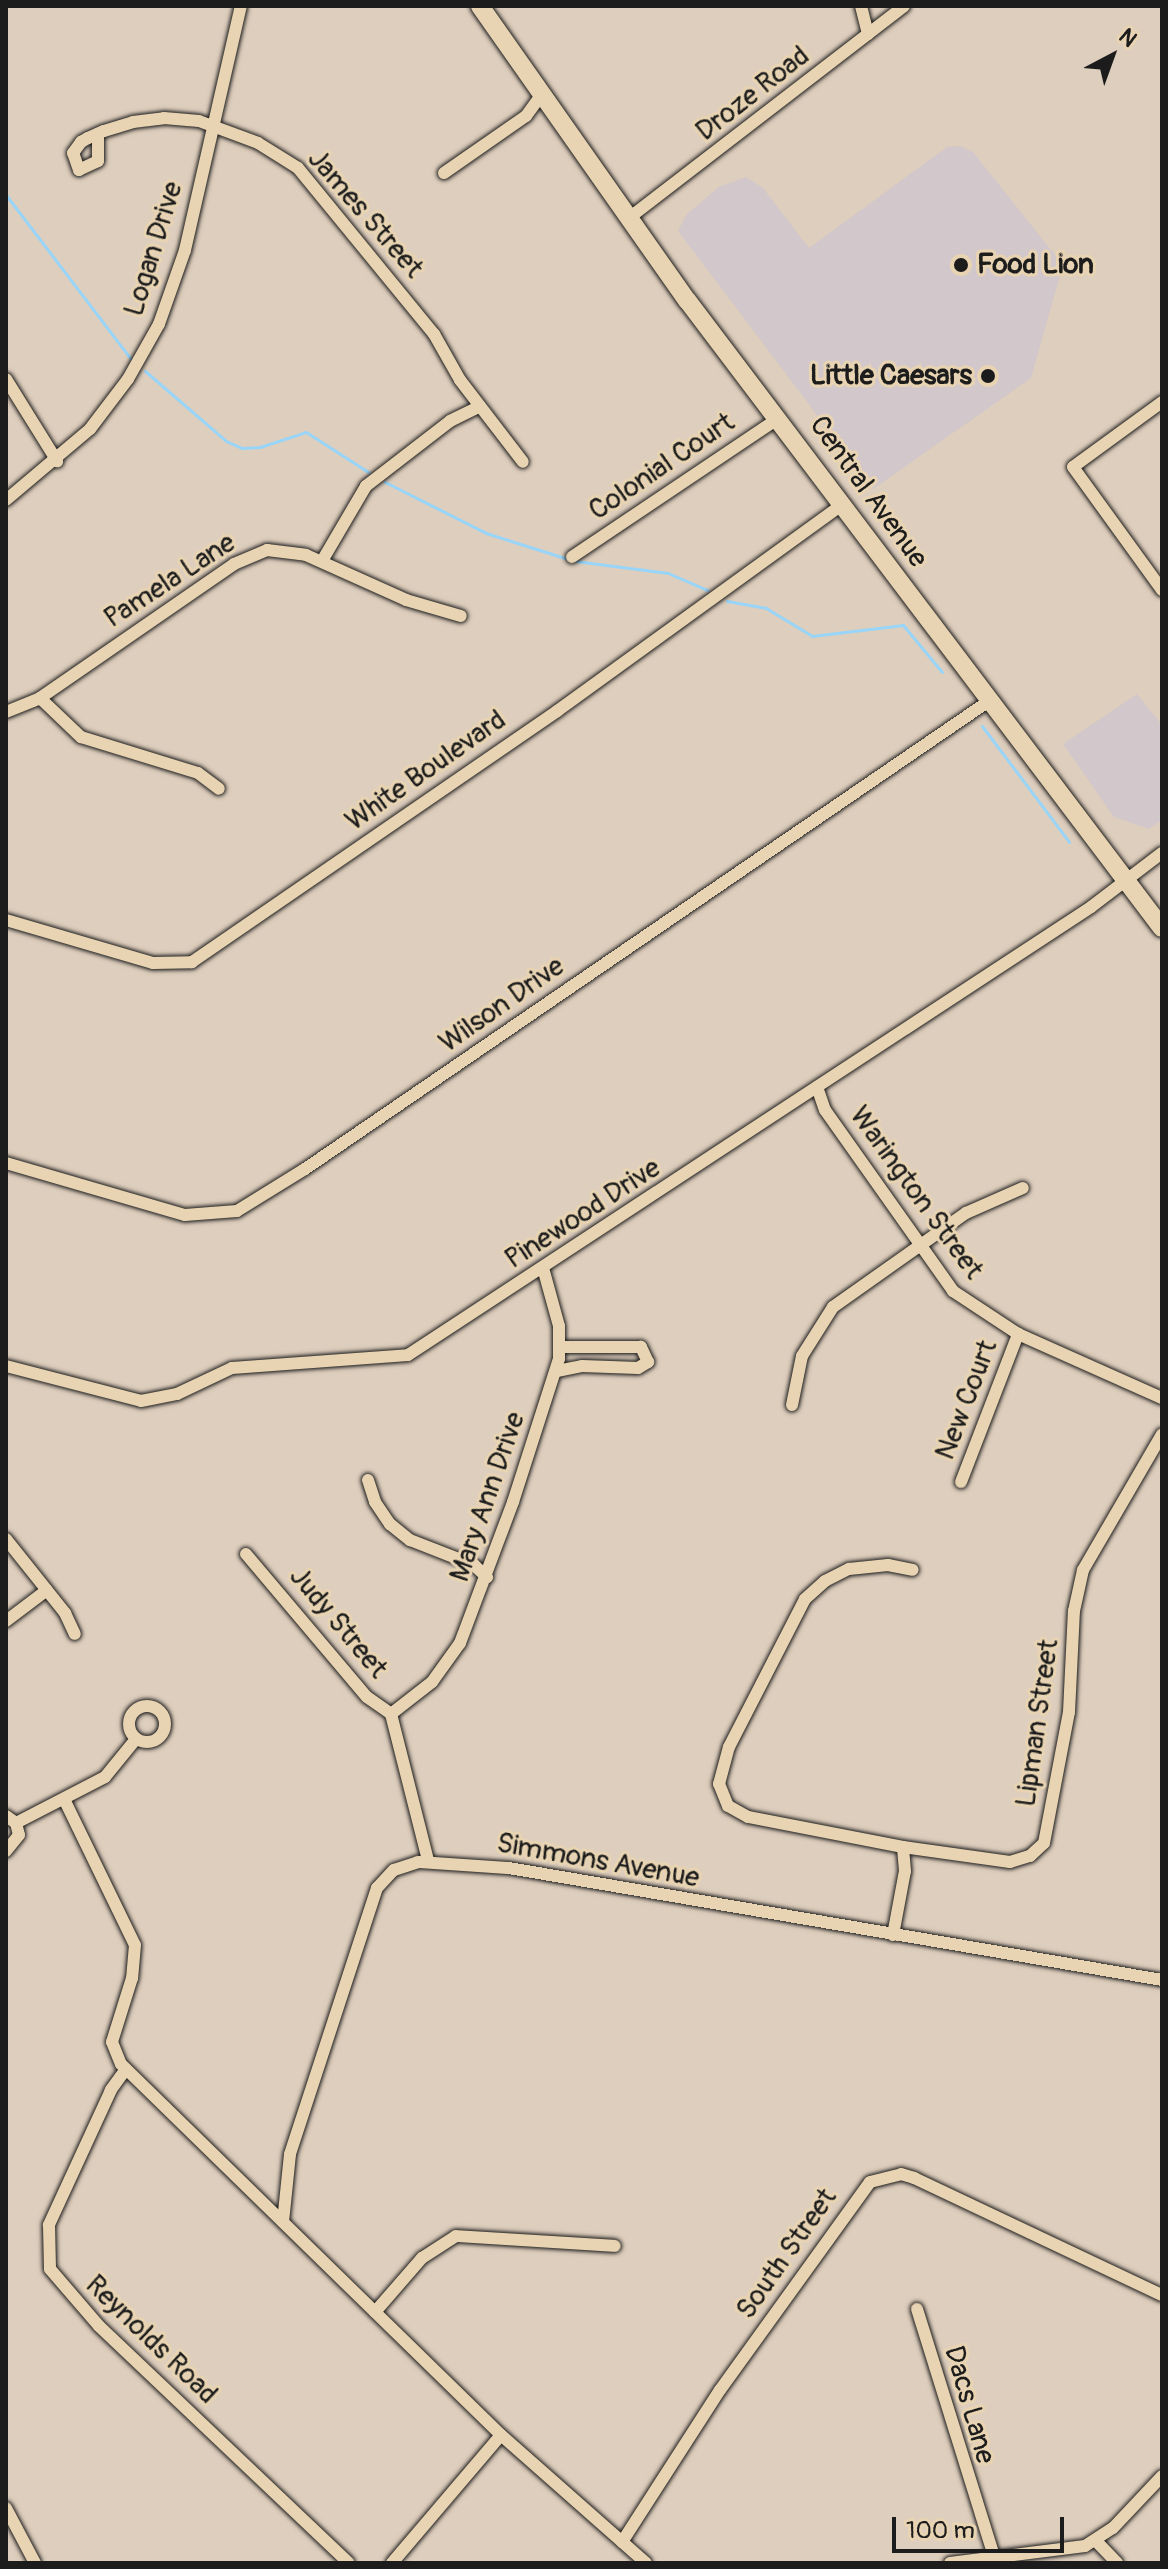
<!DOCTYPE html>
<html>
<head>
<meta charset="utf-8">
<style>
	body { margin:0 }
	#map { position:relative; width:1168px; height:2569px; overflow:hidden; background:#decebd; font-family:Pangolin,sans-serif }
	div>[style] { position:absolute }
	.built>* { inset:0; background:#d2c7ca }
	.stream>* { height:3px; margin:-1.5px; padding:0 1.5px; transform-origin:1.5px; border-radius:1.5px; background:#98d5f9 }
	.roads { filter:drop-shadow(0 0 2px #1c1c1c) drop-shadow(0 0 2px #1c1c1c) }
	.street>* { height:12px; margin:-6px; padding:0 6px; transform-origin:6px; border-radius:6px; background:#e8d4b2 }
	.street>.ring { margin:-6px; padding:0; box-sizing:content-box; background:none; border:12px solid #e8d4b2; border-radius:50% }
	.secondary>* { height:18px; margin:-9px; padding:0 9px; transform-origin:9px; border-radius:9px; background:#e8d4b2 }
	.dots>* { width:22px; height:22px; translate:-50% -50%; box-sizing:border-box; border:4px solid #e8d4b2; border-radius:50% }
	span { translate:-50% -50%; white-space:nowrap; text-align:center; line-height:1.15; -webkit-text-stroke:6px #e8d4b2; paint-order:stroke }
	.street-label { font-size:28px; color:#1c1c1c }
	.poi-label { font-size:28px; color:#1c1c1c; font-weight:700 }
	.left { translate:0 -50%; text-align:left }
	.right { translate:-100% -50%; text-align:right }
	.frame { position:absolute; inset:0; border:8px solid #1c1c1c; pointer-events:none }
	.north { position:absolute; left:1072px; top:16px; width:80px; height:80px; -webkit-text-stroke:6px #e8d4b2; paint-order:stroke; rotate:41deg; font-size:22px; font-weight:700; line-height:32px; text-align:center; color:#1c1c1c }
	.north::after { content:''; display:block; margin:auto; width:28px; height:36px; background:#1c1c1c; clip-path:polygon(50% 0,100% 100%,50% 72%,0 100%) }
	.scale { position:absolute; left:892px; top:2517px; width:172px; height:36px; box-sizing:border-box; border:4px solid #1c1c1c; border-top:0; padding-left:10px; font-size:24px; line-height:28px; white-space:nowrap; color:#1c1c1c; -webkit-text-stroke:6px #e8d4b2; paint-order:stroke }
</style>
</head>
<body>
<div id="map">
	<div class="built">
		<div style="clip-path:polygon(961px 146px,973px 152px,1063px 265px,1031px 378px,873px 489px,678px 231px,686px 215px,719px 187px,746px 177px,763px 188px,809px 248px,947px 147px)"></div>
		<div style="clip-path:polygon(1137px 694px,1162px 725px,1162px 820px,1149px 829px,1114px 817px,1063px 744px)"></div>
	</div>
	<div class="stream">
		<div style="left:6px;top:195px;width:205px;rotate:52.7deg"></div>
		<div style="left:145px;top:371px;width:107px;rotate:40.8deg"></div>
		<div style="left:226px;top:441px;width:17px;rotate:24deg"></div>
		<div style="left:242px;top:448px;width:18px;rotate:-3deg"></div>
		<div style="left:260px;top:447px;width:48px;rotate:-18.1deg"></div>
		<div style="left:306px;top:432px;width:74px;rotate:32.8deg"></div>
		<div style="left:385px;top:482px;width:113px;rotate:26.8deg"></div>
		<div style="left:486px;top:533px;width:86px;rotate:17.6deg"></div>
		<div style="left:575px;top:561px;width:94px;rotate:7.4deg"></div>
		<div style="left:668px;top:573px;width:43px;rotate:23.6deg"></div>
		<div style="left:727px;top:601px;width:40px;rotate:10deg"></div>
		<div style="left:766px;top:608px;width:54px;rotate:31.3deg"></div>
		<div style="left:812px;top:636px;width:92px;rotate:-6.9deg"></div>
		<div style="left:903px;top:625px;width:61px;rotate:50.3deg"></div>
		<div style="left:982px;top:726px;width:145px;rotate:53.1deg"></div>
	</div>
	<div class="roads">
		<div class="street">
			<div style="left:861px;top:6px;width:29px;rotate:76deg"></div>
			<div style="left:98px;top:134px;width:27px;rotate:90deg"></div>
			<div style="left:98px;top:161px;width:21px;rotate:155deg"></div>
			<div style="left:79px;top:170px;width:18px;rotate:-109deg"></div>
			<div style="left:73px;top:153px;width:14px;rotate:-54deg"></div>
			<div style="left:81px;top:142px;width:8px;rotate:-30deg"></div>
			<div style="left:88px;top:138px;width:17px;rotate:-24deg"></div>
			<div style="left:104px;top:131px;width:30px;rotate:-17deg"></div>
			<div style="left:133px;top:122px;width:31px;rotate:-7deg"></div>
			<div style="left:164px;top:118px;width:35px;rotate:5deg"></div>
			<div style="left:199px;top:121px;width:63px;rotate:20.4deg"></div>
			<div style="left:258px;top:143px;width:47px;rotate:32deg"></div>
			<div style="left:298px;top:168px;width:215px;rotate:50.7deg"></div>
			<div style="left:434px;top:334px;width:53px;rotate:60.5deg"></div>
			<div style="left:460px;top:380px;width:103px;rotate:52.5deg"></div>
			<div style="left:444px;top:173px;width:100px;rotate:-34.8deg"></div>
			<div style="left:526px;top:116px;width:26px;rotate:-54deg"></div>
			<div style="left:629px;top:218px;width:347px;rotate:-37.6deg"></div>
			<div style="left:6px;top:379px;width:97px;rotate:58.1deg"></div>
			<div style="left:1162px;top:402px;width:110px;rotate:143.9deg"></div>
			<div style="left:1073px;top:467px;width:152px;rotate:54.1deg"></div>
			<div style="left:6px;top:500px;width:110px;rotate:-40.2deg"></div>
			<div style="left:90px;top:429px;width:63px;rotate:-52.8deg"></div>
			<div style="left:128px;top:379px;width:63px;rotate:-60.6deg"></div>
			<div style="left:159px;top:324px;width:78px;rotate:-70.6deg"></div>
			<div style="left:185px;top:250px;width:250px;rotate:-77.1deg"></div>
			<div style="left:572px;top:557px;width:249px;rotate:-33.9deg"></div>
			<div style="left:322px;top:561px;width:87px;rotate:-59.6deg"></div>
			<div style="left:366px;top:486px;width:106px;rotate:-37.7deg"></div>
			<div style="left:450px;top:421px;width:32px;rotate:-26deg"></div>
			<div style="left:40px;top:698px;width:57px;rotate:43.6deg"></div>
			<div style="left:81px;top:737px;width:122px;rotate:17.1deg"></div>
			<div style="left:198px;top:773px;width:26px;rotate:37deg"></div>
			<div style="left:6px;top:712px;width:37px;rotate:-22deg"></div>
			<div style="left:40px;top:698px;width:236px;rotate:-34.6deg"></div>
			<div style="left:234px;top:564px;width:36px;rotate:-23deg"></div>
			<div style="left:267px;top:550px;width:39px;rotate:7deg"></div>
			<div style="left:306px;top:555px;width:110px;rotate:24.2deg"></div>
			<div style="left:406px;top:600px;width:57px;rotate:16.2deg"></div>
			<div style="left:6px;top:920px;width:153px;rotate:16.3deg"></div>
			<div style="left:153px;top:963px;width:39px;rotate:-1deg"></div>
			<div style="left:192px;top:962px;width:443px;rotate:-34.5deg"></div>
			<div style="left:557px;top:711px;width:352px;rotate:-35.9deg"></div>
			<div style="left:817px;top:1087px;width:24px;rotate:71deg"></div>
			<div style="left:825px;top:1110px;width:222px;rotate:54.7deg"></div>
			<div style="left:953px;top:1291px;width:78px;rotate:33.5deg"></div>
			<div style="left:1018px;top:1334px;width:158px;rotate:24deg"></div>
			<div style="left:6px;top:1163px;width:186px;rotate:16.2deg"></div>
			<div style="left:185px;top:1215px;width:52px;rotate:-4.4deg"></div>
			<div style="left:237px;top:1211px;width:80px;rotate:-31.7deg"></div>
			<div style="left:305px;top:1169px;width:829px;rotate:-34.38deg"></div>
			<div style="left:6px;top:1366px;width:139px;rotate:14.5deg"></div>
			<div style="left:141px;top:1401px;width:37px;rotate:-11deg"></div>
			<div style="left:177px;top:1394px;width:61px;rotate:-25.3deg"></div>
			<div style="left:232px;top:1368px;width:176px;rotate:-4.2deg"></div>
			<div style="left:408px;top:1355px;width:817px;rotate:-33.26deg"></div>
			<div style="left:1091px;top:907px;width:89px;rotate:-37.3deg"></div>
			<div style="left:557px;top:1371px;width:25px;rotate:-11deg"></div>
			<div style="left:582px;top:1366px;width:56px;rotate:2deg"></div>
			<div style="left:638px;top:1368px;width:12px;rotate:-31deg"></div>
			<div style="left:648px;top:1362px;width:17px;rotate:-115deg"></div>
			<div style="left:641px;top:1347px;width:81px;rotate:180deg"></div>
			<div style="left:792px;top:1405px;width:50px;rotate:-78.5deg"></div>
			<div style="left:802px;top:1356px;width:58px;rotate:-57.7deg"></div>
			<div style="left:833px;top:1307px;width:163px;rotate:-35.3deg"></div>
			<div style="left:966px;top:1213px;width:62px;rotate:-23.7deg"></div>
			<div style="left:368px;top:1480px;width:23px;rotate:72deg"></div>
			<div style="left:375px;top:1502px;width:27px;rotate:56deg"></div>
			<div style="left:390px;top:1524px;width:26px;rotate:39deg"></div>
			<div style="left:410px;top:1540px;width:69px;rotate:21.3deg"></div>
			<div style="left:474px;top:1565px;width:18px;rotate:43deg"></div>
			<div style="left:961px;top:1482px;width:159px;rotate:-68.9deg"></div>
			<div style="left:6px;top:1539px;width:95px;rotate:51.4deg"></div>
			<div style="left:65px;top:1613px;width:23px;rotate:65deg"></div>
			<div style="left:246px;top:1554px;width:187px;rotate:49.8deg"></div>
			<div style="left:367px;top:1697px;width:29px;rotate:35deg"></div>
			<div style="left:391px;top:1714px;width:151px;rotate:75.8deg"></div>
			<div style="left:6px;top:1621px;width:51px;rotate:-37.1deg"></div>
			<div class="ring" style="left:129px;top:1706px;width:24px;height:24px"></div>
			<div style="left:391px;top:1714px;width:52px;rotate:-38deg"></div>
			<div style="left:432px;top:1682px;width:48px;rotate:-54.3deg"></div>
			<div style="left:460px;top:1643px;width:151px;rotate:-69.4deg"></div>
			<div style="left:513px;top:1502px;width:150px;rotate:-72.2deg"></div>
			<div style="left:559px;top:1359px;width:33px;rotate:-90deg"></div>
			<div style="left:559px;top:1326px;width:60px;rotate:-105.4deg"></div>
			<div style="left:64px;top:1799px;width:162px;rotate:64.1deg"></div>
			<div style="left:135px;top:1945px;width:33px;rotate:95deg"></div>
			<div style="left:132px;top:1978px;width:67px;rotate:107.4deg"></div>
			<div style="left:112px;top:2042px;width:24px;rotate:68deg"></div>
			<div style="left:121px;top:2064px;width:531px;rotate:44.31deg"></div>
			<div style="left:501px;top:2435px;width:193px;rotate:41.4deg"></div>
			<div style="left:6px;top:1816px;width:12px;rotate:35deg"></div>
			<div style="left:16px;top:1823px;width:12px;rotate:76deg"></div>
			<div style="left:19px;top:1835px;width:21px;rotate:129deg"></div>
			<div style="left:16px;top:1823px;width:100px;rotate:-27.3deg"></div>
			<div style="left:105px;top:1777px;width:49px;rotate:-50.8deg"></div>
			<div style="left:903px;top:1847px;width:108px;rotate:8deg"></div>
			<div style="left:1010px;top:1862px;width:21px;rotate:-17deg"></div>
			<div style="left:1030px;top:1856px;width:19px;rotate:-43deg"></div>
			<div style="left:1044px;top:1843px;width:133px;rotate:-79.2deg"></div>
			<div style="left:1069px;top:1712px;width:101px;rotate:-87.2deg"></div>
			<div style="left:1074px;top:1611px;width:42px;rotate:-77.6deg"></div>
			<div style="left:1083px;top:1570px;width:157px;rotate:-59.8deg"></div>
			<div style="left:893px;top:1935px;width:65px;rotate:-79.4deg"></div>
			<div style="left:905px;top:1871px;width:24px;rotate:-95deg"></div>
			<div style="left:903px;top:1847px;width:158px;rotate:-169deg"></div>
			<div style="left:748px;top:1817px;width:23px;rotate:-151deg"></div>
			<div style="left:728px;top:1806px;width:24px;rotate:-112deg"></div>
			<div style="left:719px;top:1784px;width:38px;rotate:-75deg"></div>
			<div style="left:729px;top:1747px;width:166px;rotate:-62.8deg"></div>
			<div style="left:805px;top:1599px;width:27px;rotate:-42deg"></div>
			<div style="left:825px;top:1581px;width:27px;rotate:-27deg"></div>
			<div style="left:849px;top:1569px;width:39px;rotate:-6deg"></div>
			<div style="left:888px;top:1565px;width:25px;rotate:11deg"></div>
			<div style="left:126px;top:2069px;width:26px;rotate:126deg"></div>
			<div style="left:111px;top:2090px;width:149px;rotate:114.7deg"></div>
			<div style="left:49px;top:2225px;width:44px;rotate:88.7deg"></div>
			<div style="left:50px;top:2269px;width:75px;rotate:49.3deg"></div>
			<div style="left:99px;top:2326px;width:344px;rotate:43.5deg"></div>
			<div style="left:283px;top:2222px;width:68px;rotate:-84.1deg"></div>
			<div style="left:290px;top:2154px;width:280px;rotate:-71.9deg"></div>
			<div style="left:377px;top:1888px;width:25px;rotate:-47deg"></div>
			<div style="left:394px;top:1870px;width:25px;rotate:-18deg"></div>
			<div style="left:418px;top:1862px;width:91px;rotate:3.8deg"></div>
			<div style="left:509px;top:1868px;width:663px;rotate:9.73deg"></div>
			<div style="left:917px;top:2309px;width:262px;rotate:72.7deg"></div>
			<div style="left:375px;top:2312px;width:72px;rotate:-49deg"></div>
			<div style="left:422px;top:2258px;width:40px;rotate:-32.9deg"></div>
			<div style="left:456px;top:2236px;width:159px;rotate:3.6deg"></div>
			<div style="left:6px;top:2508px;width:62px;rotate:62.2deg"></div>
			<div style="left:1095px;top:2540px;width:32px;rotate:46deg"></div>
			<div style="left:622px;top:2542px;width:181px;rotate:-57.2deg"></div>
			<div style="left:720px;top:2390px;width:256px;rotate:-54.2deg"></div>
			<div style="left:870px;top:2182px;width:32px;rotate:-14deg"></div>
			<div style="left:901px;top:2174px;width:14px;rotate:17deg"></div>
			<div style="left:914px;top:2178px;width:274px;rotate:25.3deg"></div>
			<div style="left:392px;top:2563px;width:168px;rotate:-49.6deg"></div>
			<div style="left:950px;top:2563px;width:136px;rotate:-7.2deg"></div>
			<div style="left:1085px;top:2546px;width:33px;rotate:-33deg"></div>
			<div style="left:1113px;top:2528px;width:71px;rotate:-46.7deg"></div>
		</div>
		<div class="secondary">
			<div style="left:480px;top:6px;width:360px;rotate:54.9deg"></div>
			<div style="left:687px;top:300px;width:787px;rotate:52.9deg"></div>
		</div>
	</div>
	<div class="dots">
		<div style="left:961px;top:265px;background:#1c1c1c"></div>
		<div style="left:988px;top:376px;background:#1c1c1c"></div>
	</div>
	<div class="street-label">
		<span style="left:753px;top:94px;rotate:-38deg">Droze Road</span>
		<span style="left:365px;top:214px;rotate:49deg">James Street</span>
		<span style="left:154px;top:249px;rotate:-73deg">Logan Drive</span>
		<span style="left:662px;top:467px;rotate:-34deg">Colonial Court</span>
		<span style="left:868px;top:492px;rotate:54deg">Central Avenue</span>
		<span style="left:170px;top:581px;rotate:-33deg">Pamela Lane</span>
		<span style="left:426px;top:771px;rotate:-35deg">White Boulevard</span>
		<span style="left:502px;top:1005px;rotate:-35deg">Wilson Drive</span>
		<span style="left:916px;top:1193px;rotate:54deg">Warington Street</span>
		<span style="left:583px;top:1214px;rotate:-33deg">Pinewood Drive</span>
		<span style="left:967px;top:1400px;rotate:-69deg">New Court</span>
		<span style="left:488px;top:1497px;rotate:-71deg">Mary Ann Drive</span>
		<span style="left:338px;top:1623px;rotate:50deg">Judy Street</span>
		<span style="left:1038px;top:1723px;rotate:-82deg">Lipman Street</span>
		<span style="left:598px;top:1861px;rotate:10deg">Simmons Avenue</span>
		<span style="left:787px;top:2254px;rotate:-55deg">South Street</span>
		<span style="left:151px;top:2340px;rotate:44deg">Reynolds Road</span>
		<span style="left:969px;top:2405px;rotate:74deg">Dacs Lane</span>
	</div>
	<div class="poi-label">
		<span class="left" style="left:977px;top:265px">Food Lion</span>
		<span class="right" style="left:972px;top:376px">Little Caesars</span>
	</div>
	<div class="frame"></div>
	<div class="north">N</div>
	<div class="scale">100 m</div>
</div>
</body>
</html>
